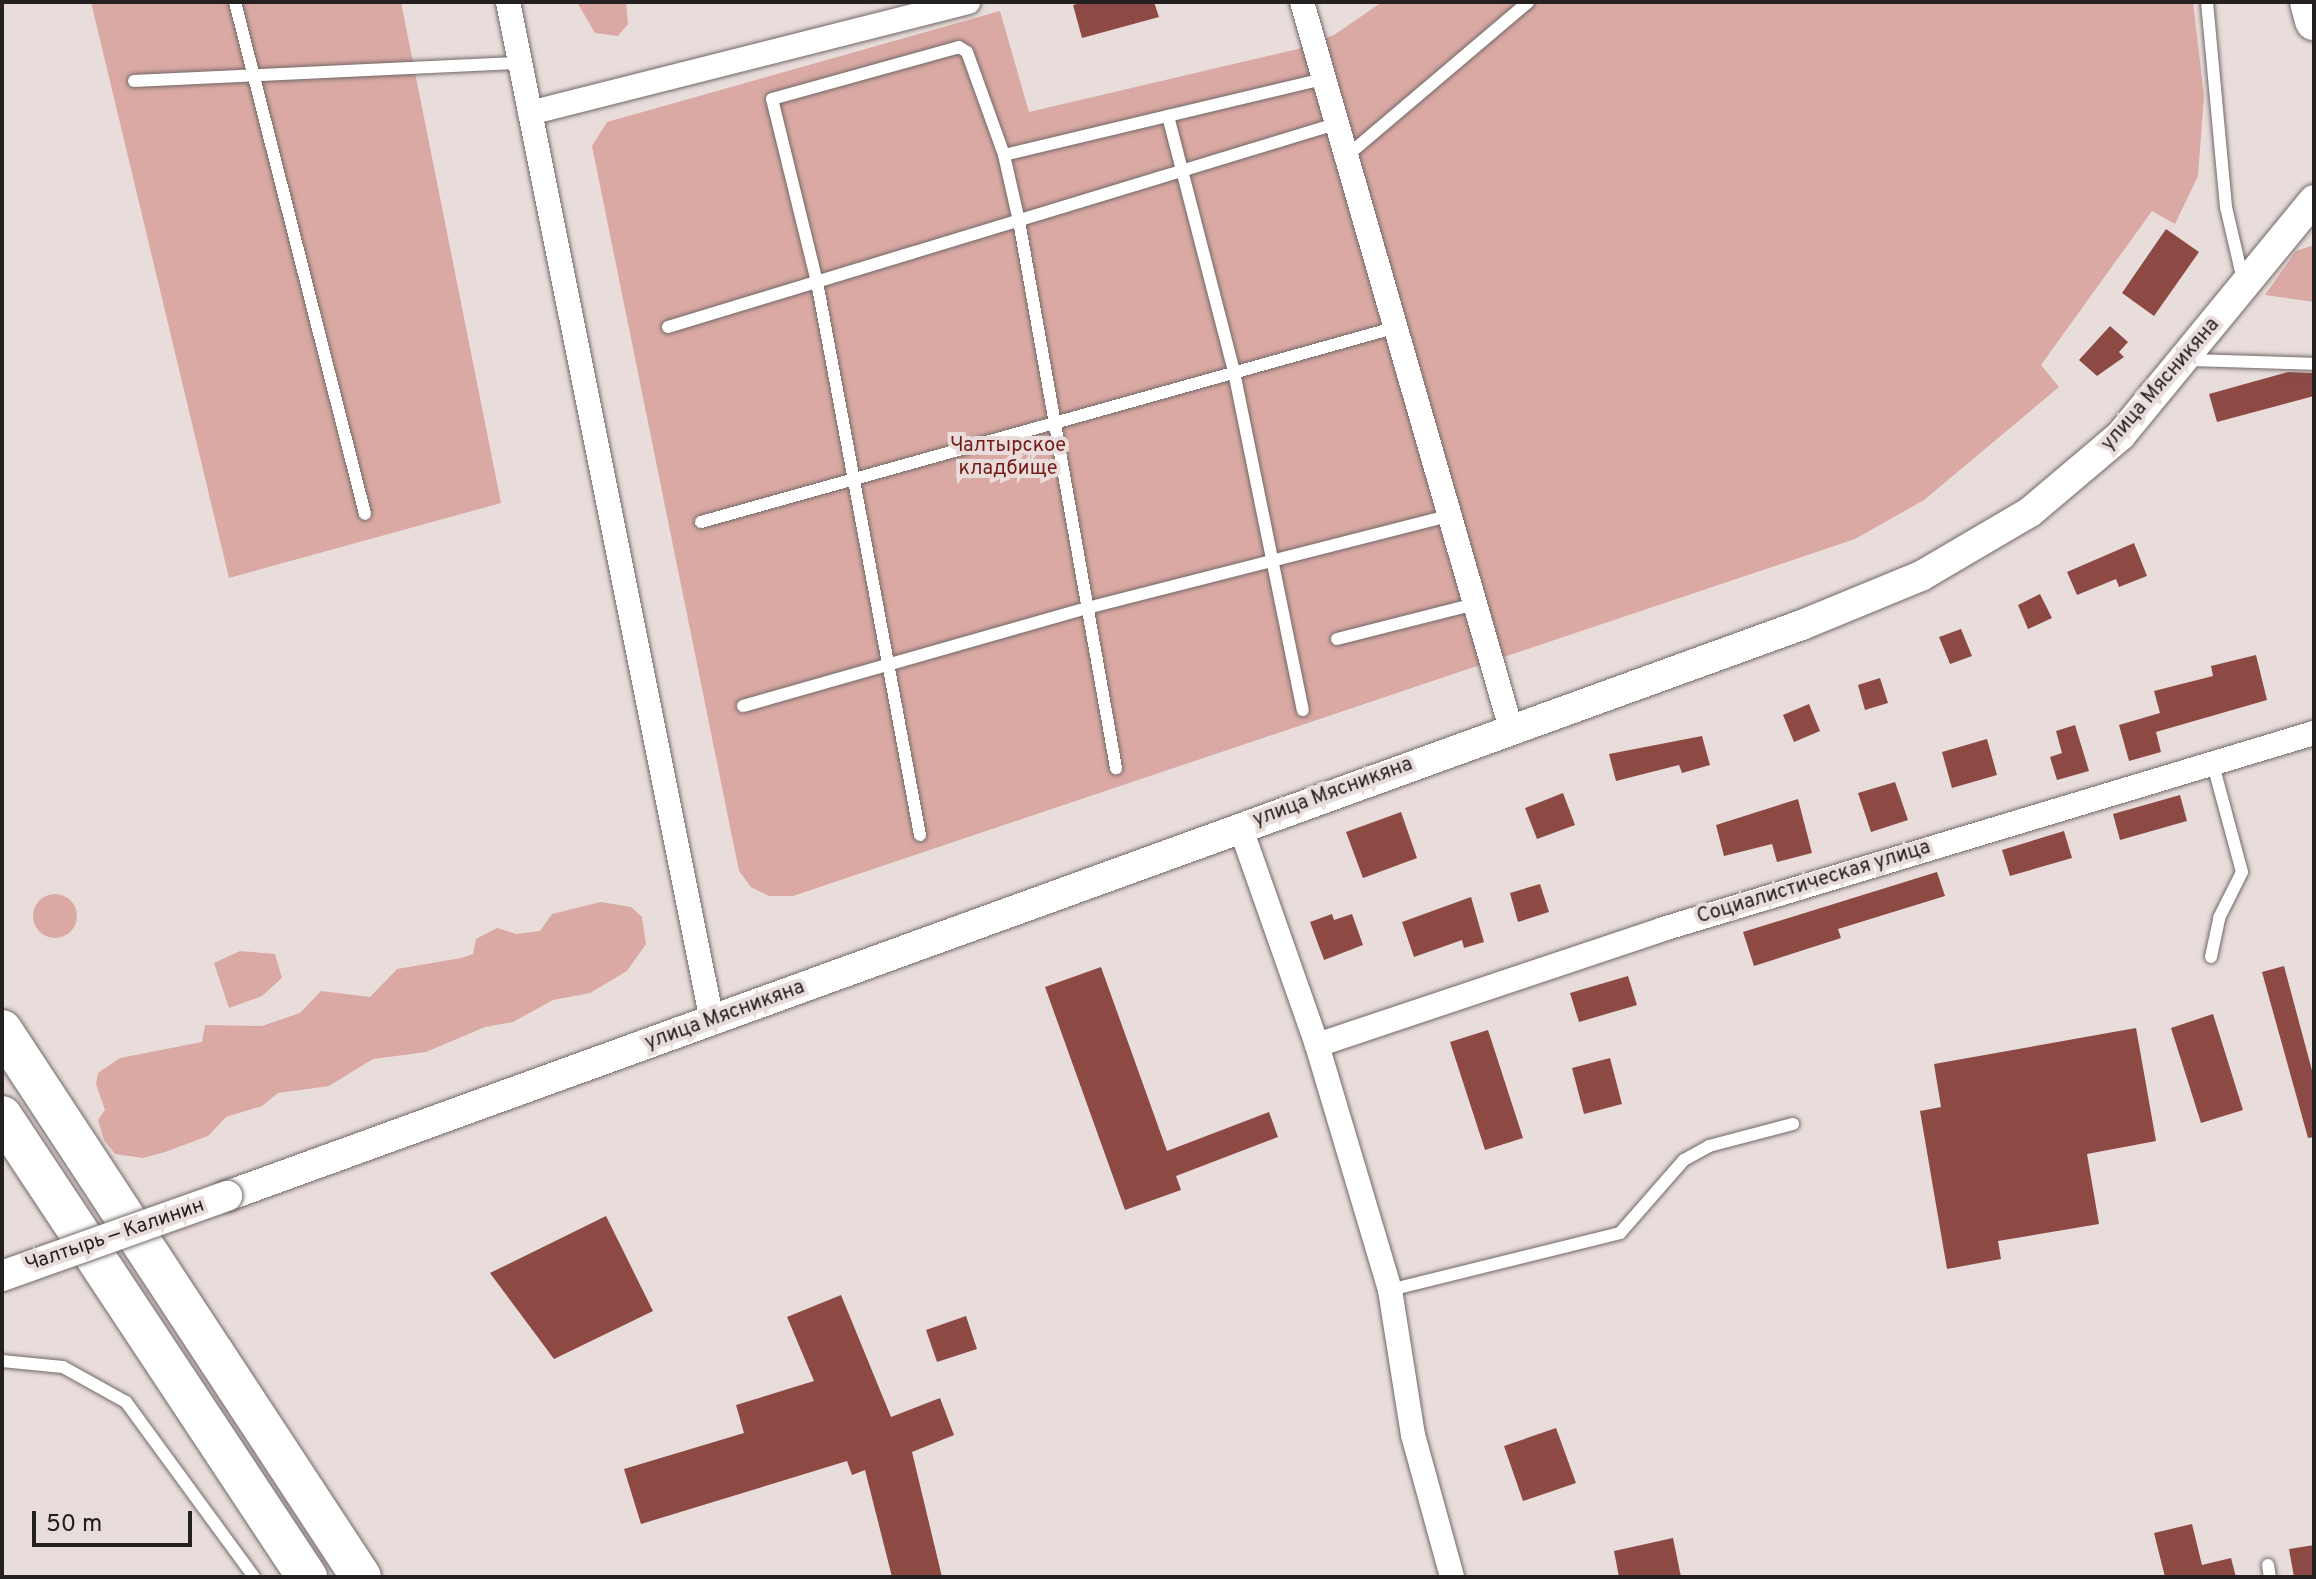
<!DOCTYPE html>
<html>
<head>
<meta charset="utf-8">
<style>
	body { margin:0 }
	#map { position:relative; width:2316px; height:1579px; overflow:hidden; background:#e8dddb; font-family:Overpass,sans-serif }
	div>[style] { position:absolute }
	.green>* { inset:0; background:#daa9a3 }
	.round { border-radius:50% }
	.building>* { inset:0; background:#8d4a44 }
	.roads { filter:drop-shadow(0 0 2px #716867) drop-shadow(0 0 2px #716867) }
	.service>* { height:12px; margin:-6px; padding:0 6px; transform-origin:6px; border-radius:6px; background:#fff }
	.minor>* { height:24px; margin:-12px; padding:0 12px; transform-origin:12px; border-radius:12px; background:#fff }
	.tertiary>* { height:30px; margin:-15px; padding:0 15px; transform-origin:15px; border-radius:15px; background:#fff }
	.primary>* { height:38px; margin:-19px; padding:0 19px; transform-origin:19px; border-radius:19px; background:#fff }
	.trunk>* { height:40px; margin:-20px; padding:0 20px; transform-origin:20px; border-radius:20px; background:#fff }
	.bridges { filter:drop-shadow(0 0 2px #716867) drop-shadow(0 0 2px #716867) }
	.tertiary-bridge>* { height:30px; margin:-15px; padding:0 15px; transform-origin:15px; border-radius:15px; background:#fff }
	span { translate:-50% -50%; white-space:nowrap; text-align:center; line-height:1.15; -webkit-text-stroke:8px #e8dddb; paint-order:stroke }
	.street-label { font-size:20px; color:#242020 }
	.park-label { font-size:20px; color:#721b19 }
	.frame { position:absolute; inset:0; border:4px solid #242020; pointer-events:none }
	.scale { position:absolute; left:32px; top:1511px; width:160px; height:36px; box-sizing:border-box; border:4px solid #242020; border-top:0; padding-left:10px; font-size:24px; line-height:28px; white-space:nowrap; color:#242020; -webkit-text-stroke:6px #e8dddb; paint-order:stroke }
</style>
</head>
<body>
<div id="map">
	<div class="green">
		<div style="clip-path:polygon(91px 2px,401px 2px,501px 503px,229px 578px)"></div>
		<div style="clip-path:polygon(577px 2px,626px 2px,628px 24px,618px 36px,595px 33px)"></div>
		<div style="clip-path:polygon(1382px 2px,2193px 2px,2204px 96px,2198px 176px,2175px 224px,2152px 211px,2041px 365px,2059px 387px,1924px 500px,1855px 539px,793px 896px,769px 896px,751px 887px,739px 871px,592px 146px,607px 122px,1000px 11px,1029px 112px,1298px 49px,1334px 35px)"></div>
		<div style="clip-path:polygon(2314px 245px,2314px 302px,2265px 295px,2296px 251px)"></div>
		<div class="round" style="left:33px;top:894px;width:44px;height:44px"></div>
		<div style="clip-path:polygon(601px 902px,631px 907px,642px 917px,646px 944px,627px 971px,590px 993px,553px 1000px,513px 1022px,485px 1027px,426px 1052px,373px 1059px,329px 1086px,278px 1093px,262px 1106px,226px 1117px,208px 1136px,165px 1152px,143px 1158px,115px 1154px,104px 1140px,98px 1120px,105px 1110px,96px 1084px,98px 1073px,120px 1058px,202px 1042px,205px 1025px,262px 1026px,300px 1013px,321px 991px,370px 997px,397px 969px,461px 958px,473px 954px,476px 939px,497px 928px,516px 934px,540px 931px,552px 914px)"></div>
		<div style="clip-path:polygon(240px 951px,275px 954px,282px 978px,262px 996px,229px 1008px,214px 963px)"></div>
	</div>
	<div class="building">
		<div style="clip-path:polygon(1084px 2px,1154px 2px,1159px 17px,1082px 38px,1073px 5px)"></div>
		<div style="clip-path:polygon(2166px 229px,2199px 252px,2154px 316px,2122px 293px)"></div>
		<div style="clip-path:polygon(2110px 326px,2128px 342px,2119px 352px,2124px 357px,2097px 376px,2079px 360px)"></div>
		<div style="clip-path:polygon(2288px 372px,2314px 373px,2314px 396px,2217px 422px,2209px 394px)"></div>
		<div style="clip-path:polygon(2134px 543px,2147px 576px,2119px 587px,2116px 579px,2077px 595px,2067px 572px)"></div>
		<div style="clip-path:polygon(2040px 594px,2052px 618px,2028px 629px,2018px 605px)"></div>
		<div style="clip-path:polygon(1961px 629px,1972px 656px,1950px 664px,1939px 637px)"></div>
		<div style="clip-path:polygon(2256px 655px,2267px 700px,2156px 732px,2161px 752px,2129px 761px,2119px 725px,2160px 713px,2154px 691px,2213px 676px,2211px 666px)"></div>
		<div style="clip-path:polygon(1880px 678px,1888px 703px,1865px 710px,1858px 685px)"></div>
		<div style="clip-path:polygon(1809px 704px,1820px 731px,1794px 742px,1783px 715px)"></div>
		<div style="clip-path:polygon(2075px 725px,2089px 771px,2057px 780px,2050px 757px,2062px 753px,2056px 731px)"></div>
		<div style="clip-path:polygon(1702px 736px,1710px 765px,1682px 773px,1679px 765px,1616px 781px,1609px 754px)"></div>
		<div style="clip-path:polygon(1987px 739px,1997px 775px,1952px 788px,1942px 752px)"></div>
		<div style="clip-path:polygon(1895px 782px,1908px 820px,1871px 832px,1858px 793px)"></div>
		<div style="clip-path:polygon(1563px 793px,1575px 825px,1537px 839px,1525px 808px)"></div>
		<div style="clip-path:polygon(2180px 795px,2187px 821px,2120px 840px,2113px 814px)"></div>
		<div style="clip-path:polygon(1798px 799px,1812px 853px,1777px 862px,1772px 844px,1724px 856px,1716px 825px)"></div>
		<div style="clip-path:polygon(1401px 812px,1417px 858px,1363px 878px,1346px 832px)"></div>
		<div style="clip-path:polygon(2064px 831px,2072px 858px,2010px 876px,2002px 850px)"></div>
		<div style="clip-path:polygon(1937px 872px,1945px 896px,1838px 929px,1841px 938px,1754px 966px,1743px 932px)"></div>
		<div style="clip-path:polygon(1540px 884px,1549px 912px,1518px 922px,1510px 893px)"></div>
		<div style="clip-path:polygon(1471px 897px,1484px 942px,1464px 948px,1462px 940px,1414px 957px,1402px 922px)"></div>
		<div style="clip-path:polygon(1332px 914px,1334px 920px,1352px 914px,1363px 945px,1324px 960px,1310px 922px)"></div>
		<div style="clip-path:polygon(2284px 966px,2314px 1078px,2314px 1137px,2308px 1138px,2262px 972px)"></div>
		<div style="clip-path:polygon(1101px 967px,1167px 1151px,1269px 1112px,1278px 1137px,1176px 1176px,1181px 1190px,1125px 1210px,1045px 987px)"></div>
		<div style="clip-path:polygon(1628px 976px,1637px 1005px,1579px 1022px,1570px 993px)"></div>
		<div style="clip-path:polygon(2213px 1014px,2243px 1110px,2201px 1123px,2171px 1028px)"></div>
		<div style="clip-path:polygon(2136px 1028px,2156px 1141px,2087px 1154px,2099px 1224px,1998px 1241px,2001px 1259px,1947px 1269px,1920px 1111px,1941px 1107px,1934px 1064px)"></div>
		<div style="clip-path:polygon(1488px 1030px,1523px 1138px,1485px 1150px,1450px 1042px)"></div>
		<div style="clip-path:polygon(1610px 1058px,1622px 1104px,1584px 1114px,1572px 1068px)"></div>
		<div style="clip-path:polygon(606px 1216px,653px 1311px,554px 1359px,490px 1273px)"></div>
		<div style="clip-path:polygon(841px 1295px,891px 1417px,940px 1398px,954px 1435px,912px 1452px,942px 1577px,892px 1577px,865px 1470px,852px 1475px,847px 1461px,641px 1524px,624px 1469px,744px 1433px,736px 1405px,814px 1381px,787px 1317px)"></div>
		<div style="clip-path:polygon(966px 1316px,977px 1349px,937px 1362px,926px 1330px)"></div>
		<div style="clip-path:polygon(1556px 1428px,1576px 1483px,1523px 1501px,1504px 1446px)"></div>
		<div style="clip-path:polygon(2192px 1524px,2202px 1565px,2231px 1558px,2236px 1577px,2165px 1577px,2154px 1533px)"></div>
		<div style="clip-path:polygon(1673px 1538px,1681px 1577px,1619px 1577px,1614px 1551px)"></div>
		<div style="clip-path:polygon(2314px 1545px,2314px 1577px,2294px 1577px,2289px 1549px)"></div>
	</div>
	<div class="roads">
		<div class="service">
			<div style="left:235px;top:2px;width:528px;rotate:75.75deg"></div>
			<div style="left:2207px;top:2px;width:206px;rotate:84.7deg"></div>
			<div style="left:2226px;top:207px;width:75px;rotate:76.9deg"></div>
			<div style="left:134px;top:81px;width:387px;rotate:-2.7deg"></div>
			<div style="left:1168px;top:116px;width:264px;rotate:75.5deg"></div>
			<div style="left:1234px;top:372px;width:345px;rotate:78.5deg"></div>
			<div style="left:1349px;top:154px;width:235px;rotate:-40.3deg"></div>
			<div style="left:1004px;top:155px;width:329px;rotate:-13.4deg"></div>
			<div style="left:668px;top:327px;width:701px;rotate:-16.91deg"></div>
			<div style="left:2189px;top:360px;width:125px;rotate:1.8deg"></div>
			<div style="left:701px;top:522px;width:723px;rotate:-15.65deg"></div>
			<div style="left:1337px;top:639px;width:138px;rotate:-14.2deg"></div>
			<div style="left:743px;top:706px;width:358px;rotate:-15.9deg"></div>
			<div style="left:1087px;top:608px;width:369px;rotate:-14.3deg"></div>
			<div style="left:920px;top:835px;width:563px;rotate:-100.55deg"></div>
			<div style="left:817px;top:282px;width:188px;rotate:-103.8deg"></div>
			<div style="left:772px;top:99px;width:194px;rotate:-15.5deg"></div>
			<div style="left:959px;top:47px;width:9px;rotate:32deg"></div>
			<div style="left:967px;top:52px;width:109px;rotate:70.2deg"></div>
			<div style="left:1004px;top:155px;width:68px;rotate:77.2deg"></div>
			<div style="left:1019px;top:221px;width:556px;rotate:79.94deg"></div>
			<div style="left:2211px;top:957px;width:40px;rotate:-78deg"></div>
			<div style="left:2219px;top:918px;width:51px;rotate:-63.4deg"></div>
			<div style="left:2242px;top:872px;width:115px;rotate:-105.1deg"></div>
			<div style="left:1390px;top:1290px;width:237px;rotate:-13.9deg"></div>
			<div style="left:1620px;top:1233px;width:97px;rotate:-48.8deg"></div>
			<div style="left:1684px;top:1160px;width:29px;rotate:-29deg"></div>
			<div style="left:1709px;top:1146px;width:87px;rotate:-14.7deg"></div>
			<div style="left:2px;top:1361px;width:61px;rotate:5.6deg"></div>
			<div style="left:63px;top:1367px;width:72px;rotate:29.1deg"></div>
			<div style="left:126px;top:1402px;width:217px;rotate:53.8deg"></div>
			<div style="left:2268px;top:1565px;width:12px;rotate:81deg"></div>
		</div>
		<div class="minor">
			<div style="left:508px;top:2px;width:1039px;rotate:78.68deg"></div>
			<div style="left:1302px;top:2px;width:756px;rotate:73.96deg"></div>
			<div style="left:530px;top:113px;width:452px;rotate:-14.2deg"></div>
			<div style="left:1240px;top:826px;width:232px;rotate:70.6deg"></div>
			<div style="left:1317px;top:1045px;width:256px;rotate:73.4deg"></div>
			<div style="left:1390px;top:1290px;width:147px;rotate:81deg"></div>
			<div style="left:1413px;top:1435px;width:147px;rotate:74.6deg"></div>
			<div style="left:1317px;top:1045px;width:365px;rotate:-18.5deg"></div>
			<div style="left:1663px;top:929px;width:680px;rotate:-16.76deg"></div>
		</div>
		<div class="tertiary">
			<div style="left:227px;top:1196px;width:1675px;rotate:-19.93deg"></div>
			<div style="left:1802px;top:625px;width:129px;rotate:-22.4deg"></div>
			<div style="left:1921px;top:576px;width:126px;rotate:-30.4deg"></div>
			<div style="left:2030px;top:512px;width:119px;rotate:-40.2deg"></div>
			<div style="left:2121px;top:435px;width:304px;rotate:-50.6deg"></div>
		</div>
		<div class="primary">
			<div style="left:2309px;top:2px;width:20px;rotate:75deg"></div>
		</div>
		<div class="trunk">
			<div style="left:2px;top:1030px;width:654px;rotate:56.72deg"></div>
			<div style="left:2px;top:1116px;width:553px;rotate:56.51deg"></div>
		</div>
	</div>
	<div class="bridges">
		<div class="tertiary-bridge">
			<div style="left:2px;top:1276px;width:239px;rotate:-19.6deg"></div>
		</div>
	</div>
	<div class="street-label">
		<span style="left:2161px;top:385px;rotate:-49deg">улица Мясникяна</span>
		<span style="left:1333px;top:793px;rotate:-20deg">улица Мясникяна</span>
		<span style="left:1814px;top:883px;rotate:-17deg">Социалистическая улица</span>
		<span style="left:725px;top:1016px;rotate:-20deg">улица Мясникяна</span>
		<span style="left:115px;top:1236px;rotate:-19deg">Чалтырь — Калинин</span>
	</div>
	<div class="park-label">
		<span style="left:1008px;top:458px">Чалтырское<br>кладбище</span>
	</div>
	<div class="frame"></div>
	<div class="scale">50 m</div>
</div>
</body>
</html>
